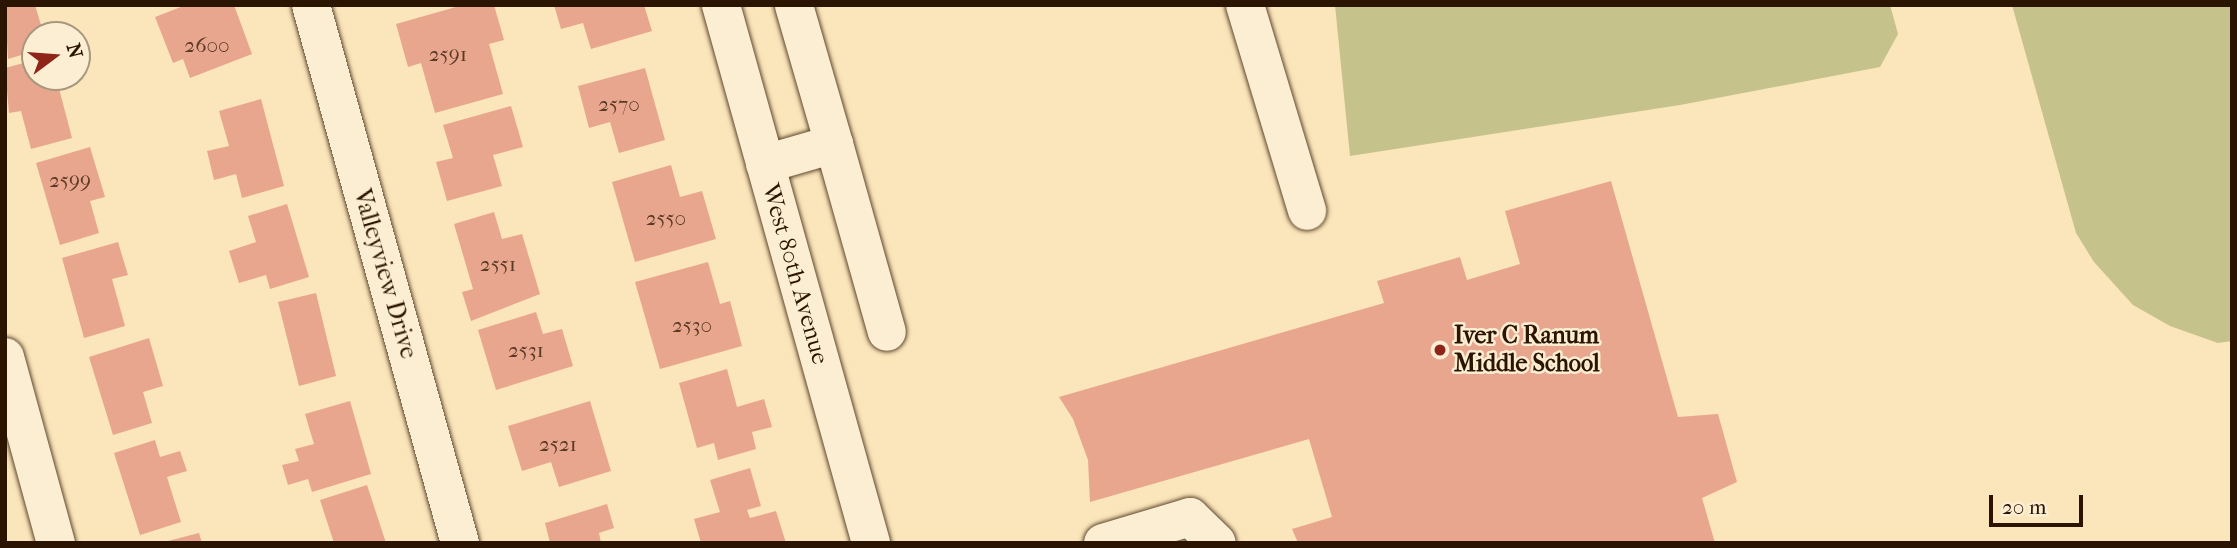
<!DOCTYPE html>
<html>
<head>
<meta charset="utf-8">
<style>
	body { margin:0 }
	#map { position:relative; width:2237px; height:548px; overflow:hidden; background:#fbe5ba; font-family:"IM FELL French Canon",serif }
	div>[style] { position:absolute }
	.green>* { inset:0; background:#c6c28b }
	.building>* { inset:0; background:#e9a68e }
	.roads { filter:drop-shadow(0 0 2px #5f4930) drop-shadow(0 0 2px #5f4930) }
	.minor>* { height:38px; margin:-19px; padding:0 19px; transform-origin:19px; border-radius:19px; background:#fceed2 }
	.dots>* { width:19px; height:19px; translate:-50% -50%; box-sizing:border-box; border:4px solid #fceed2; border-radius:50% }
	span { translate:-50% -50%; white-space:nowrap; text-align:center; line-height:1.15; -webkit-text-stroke:5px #fceed2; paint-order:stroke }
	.number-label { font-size:21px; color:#5a3925 }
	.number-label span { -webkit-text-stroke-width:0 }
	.street-label { font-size:24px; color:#2b1502 }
	.poi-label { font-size:24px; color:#2b1502; font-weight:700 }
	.left { translate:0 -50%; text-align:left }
	.frame { position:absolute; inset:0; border:7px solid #2b1502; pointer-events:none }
	.north { position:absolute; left:21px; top:21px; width:70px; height:70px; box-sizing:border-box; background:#fceed2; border:2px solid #a8977f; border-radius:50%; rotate:74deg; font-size:19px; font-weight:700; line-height:28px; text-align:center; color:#2b1502 }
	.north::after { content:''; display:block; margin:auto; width:24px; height:32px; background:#8f2418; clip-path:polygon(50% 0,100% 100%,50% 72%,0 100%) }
	.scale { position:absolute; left:1989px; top:495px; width:94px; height:32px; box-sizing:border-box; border:4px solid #2b1502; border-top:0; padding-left:9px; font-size:21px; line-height:24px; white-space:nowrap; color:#2b1502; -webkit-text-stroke:5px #fceed2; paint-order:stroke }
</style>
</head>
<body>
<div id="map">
	<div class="green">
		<div style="clip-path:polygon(1335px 5px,1890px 5px,1898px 34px,1880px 67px,1680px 105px,1350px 156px)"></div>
		<div style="clip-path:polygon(2012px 5px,2232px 5px,2232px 341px,2218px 343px,2170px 326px,2133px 305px,2094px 262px,2076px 233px)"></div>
	</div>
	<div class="building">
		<div style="clip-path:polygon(5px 5px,35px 5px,44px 35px,35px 35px,35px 51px,8px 59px)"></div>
		<div style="clip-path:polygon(186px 5px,234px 5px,252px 54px,190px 78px,183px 59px,173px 63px,155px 17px)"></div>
		<div style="clip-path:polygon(463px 5px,494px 5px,504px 40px,489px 44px,503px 94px,435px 113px,421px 63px,408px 67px,396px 24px)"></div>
		<div style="clip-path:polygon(554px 5px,644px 5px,652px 31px,591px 49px,583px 23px,561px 29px)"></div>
		<div style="clip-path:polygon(35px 60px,35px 77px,56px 77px,72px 138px,31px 149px,21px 111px,9px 113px,5px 68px)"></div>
		<div style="clip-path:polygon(645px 68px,665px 140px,619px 153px,610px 122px,589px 128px,578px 86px)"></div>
		<div style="clip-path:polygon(261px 99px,284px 186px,242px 198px,236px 174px,214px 180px,207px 151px,229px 146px,219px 111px)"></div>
		<div style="clip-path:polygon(511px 106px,523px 147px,493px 155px,502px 186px,447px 201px,436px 162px,453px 158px,443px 125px)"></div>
		<div style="clip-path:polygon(90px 147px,105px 197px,90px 201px,99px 233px,60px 245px,36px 163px)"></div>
		<div style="clip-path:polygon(671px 165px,680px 197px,702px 191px,716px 239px,635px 262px,612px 182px)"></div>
		<div style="clip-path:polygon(1611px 181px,1678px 417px,1718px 414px,1737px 482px,1702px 498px,1715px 543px,1298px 543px,1292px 529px,1332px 517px,1309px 439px,1090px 502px,1088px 460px,1073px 419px,1059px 397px,1384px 303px,1377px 281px,1460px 257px,1467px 280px,1520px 264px,1505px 211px)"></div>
		<div style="clip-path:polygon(287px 204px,309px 277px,270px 289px,266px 275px,239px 283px,229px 251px,256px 242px,248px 216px)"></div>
		<div style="clip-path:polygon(494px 212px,502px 239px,522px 234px,540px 294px,471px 321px,462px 292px,473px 289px,454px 224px)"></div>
		<div style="clip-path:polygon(118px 242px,128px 275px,112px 279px,125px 326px,84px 338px,62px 258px)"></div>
		<div style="clip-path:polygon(708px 262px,720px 304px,730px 301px,742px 346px,660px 369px,635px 282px)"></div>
		<div style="clip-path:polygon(316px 293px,336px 376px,299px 386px,278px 302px)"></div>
		<div style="clip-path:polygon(536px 312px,543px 334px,562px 329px,573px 366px,496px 390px,478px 330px)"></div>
		<div style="clip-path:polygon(149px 338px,163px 386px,143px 392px,152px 423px,113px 435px,89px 357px)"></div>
		<div style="clip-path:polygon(727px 369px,737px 407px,764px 399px,772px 427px,752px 432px,756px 449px,718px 460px,714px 443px,697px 448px,679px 383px)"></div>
		<div style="clip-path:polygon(350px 401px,371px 474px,312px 492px,308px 479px,288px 485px,282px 465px,299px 461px,295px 449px,314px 444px,305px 414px)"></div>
		<div style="clip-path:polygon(590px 401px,611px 471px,559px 487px,551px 462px,522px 471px,508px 426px)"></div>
		<div style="clip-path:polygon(155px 440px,160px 457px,180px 451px,187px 471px,167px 477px,181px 522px,140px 535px,114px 453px)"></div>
		<div style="clip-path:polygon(750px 468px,761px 506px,747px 510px,750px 518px,776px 511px,786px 543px,701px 543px,694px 519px,720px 512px,710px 480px)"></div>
		<div style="clip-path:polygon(367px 485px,386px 543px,334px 543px,320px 500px)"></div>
		<div style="clip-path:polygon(607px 504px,614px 528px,599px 533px,601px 543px,550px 543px,545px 523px)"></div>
		<div style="clip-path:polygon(199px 533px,202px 543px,164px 543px,164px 542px)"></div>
	</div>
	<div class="roads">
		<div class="minor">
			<div style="left:311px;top:5px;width:558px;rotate:74.52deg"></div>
			<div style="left:721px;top:5px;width:559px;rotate:74.42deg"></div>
			<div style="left:1245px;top:5px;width:215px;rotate:73.2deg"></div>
			<div style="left:834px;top:144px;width:195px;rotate:74.3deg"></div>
			<div style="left:765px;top:164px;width:72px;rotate:-16.2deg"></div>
			<div style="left:834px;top:144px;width:145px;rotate:-106.1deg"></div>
			<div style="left:5px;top:357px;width:193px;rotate:74.7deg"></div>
			<div style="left:1103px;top:543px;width:91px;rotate:-16.6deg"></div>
			<div style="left:1190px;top:517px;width:37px;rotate:44deg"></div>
		</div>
	</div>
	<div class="dots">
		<div style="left:1440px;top:350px;background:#8f2418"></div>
	</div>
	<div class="number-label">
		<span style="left:207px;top:45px">2600</span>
		<span style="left:448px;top:54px">2591</span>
		<span style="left:619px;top:104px">2570</span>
		<span style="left:70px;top:180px">2599</span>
		<span style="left:666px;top:218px">2550</span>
		<span style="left:498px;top:264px">2551</span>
		<span style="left:692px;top:325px">2530</span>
		<span style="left:526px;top:350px">2531</span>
		<span style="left:558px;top:444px">2521</span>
	</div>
	<div class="street-label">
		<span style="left:385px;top:274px;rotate:74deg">Valleyview Drive</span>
		<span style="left:795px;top:274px;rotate:74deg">West 80th Avenue</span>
	</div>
	<div class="poi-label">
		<span class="left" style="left:1454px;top:350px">Iver C Ranum<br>Middle School</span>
	</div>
	<div class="frame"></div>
	<div class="north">N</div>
	<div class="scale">20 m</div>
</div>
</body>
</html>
